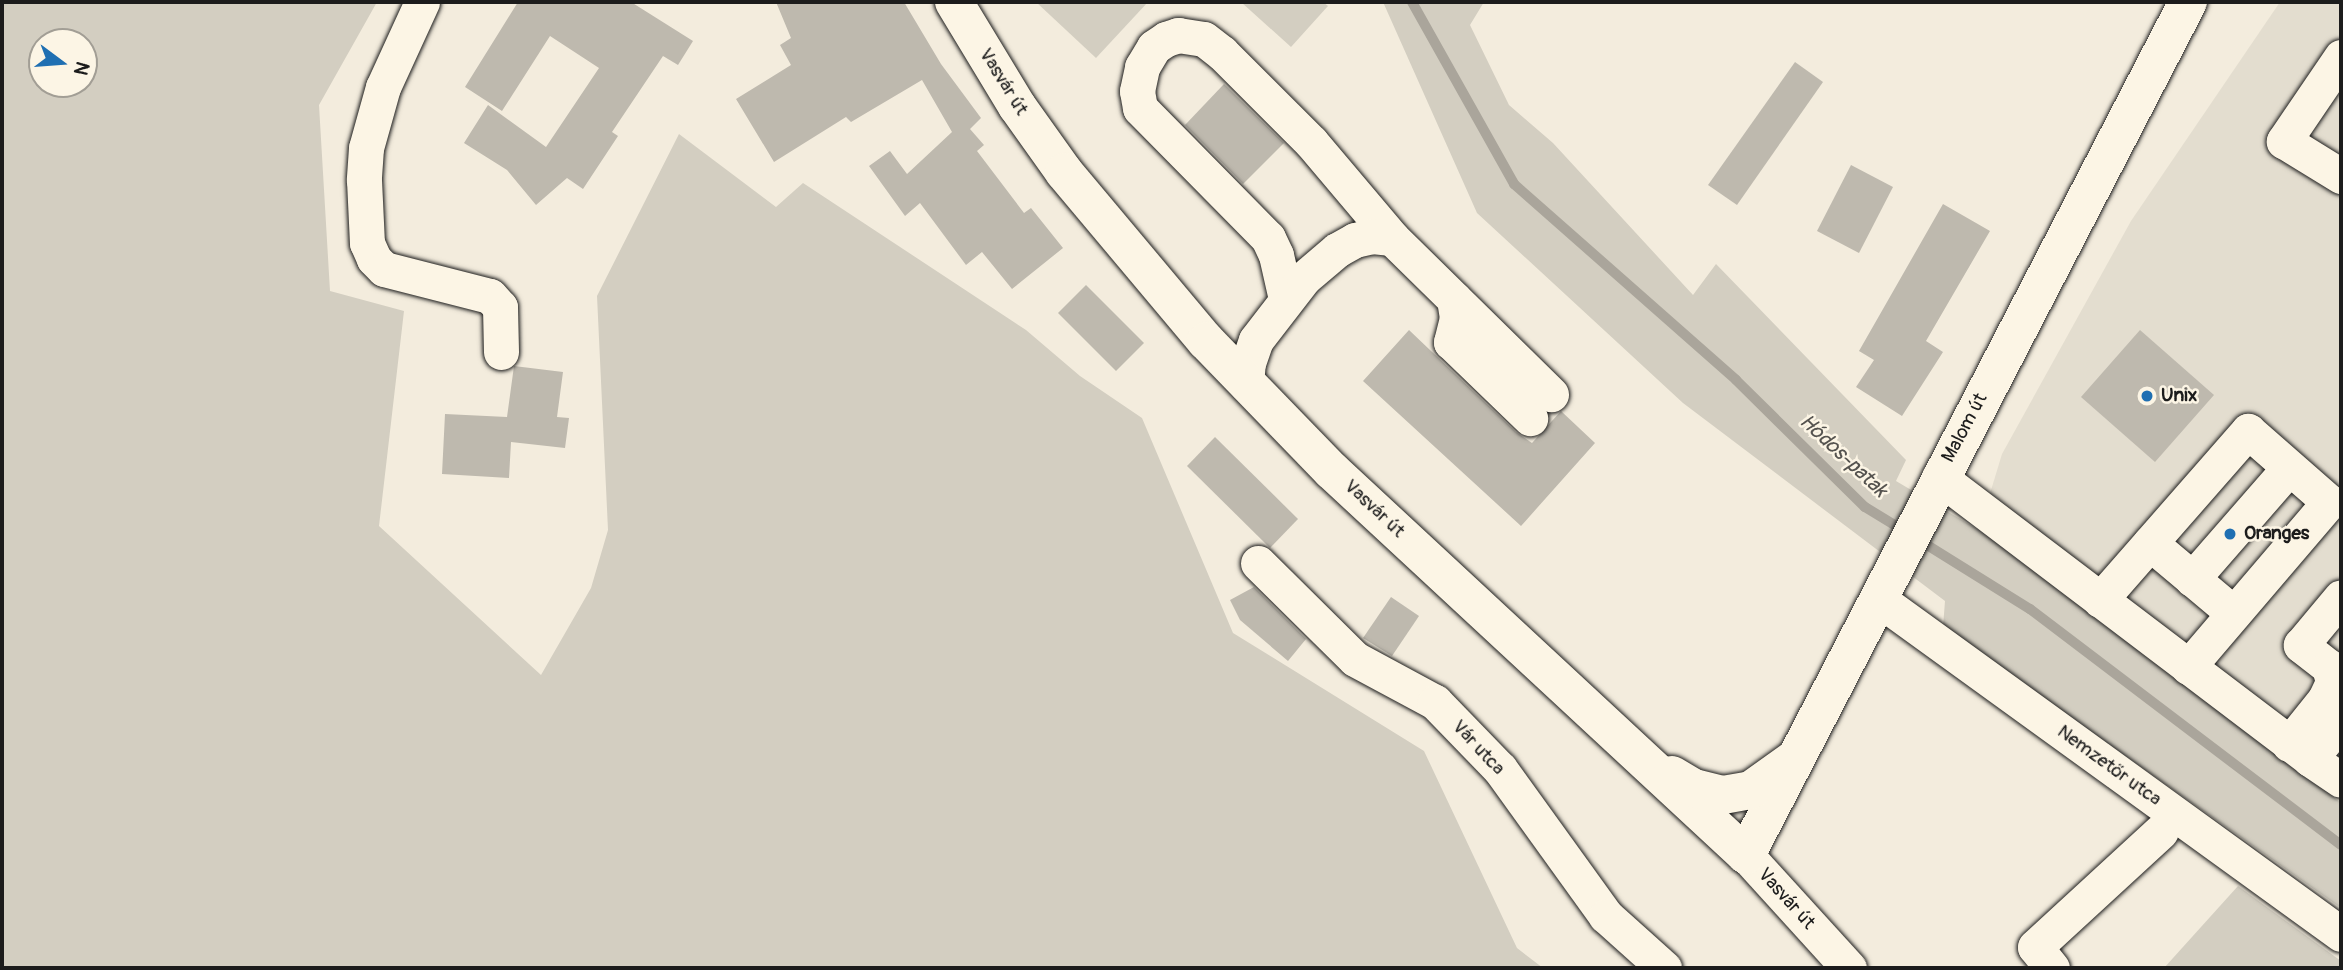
<!DOCTYPE html>
<html>
<head>
<meta charset="utf-8">
<style>
	body { margin:0 }
	#map { position:relative; width:2343px; height:970px; overflow:hidden; background:#f3ecdd; font-family:Pangolin,sans-serif }
	div>[style] { position:absolute }
	.built>* { inset:0; background:#e3ddcf }
	.green>* { inset:0; background:#d3cec1 }
	.stream>* { height:10px; margin:-5px; padding:0 5px; transform-origin:5px; border-radius:5px; background:#aaa59b }
	.building>* { inset:0; background:#beb9ae }
	.roads { filter:drop-shadow(0 0 2px #1c1c1c) drop-shadow(0 0 2px #1c1c1c) }
	.minor>* { height:35px; margin:-17.5px; padding:0 17.5px; transform-origin:17.5px; border-radius:17.5px; background:#fcf5e5 }
	.major>* { height:38px; margin:-19px; padding:0 19px; transform-origin:19px; border-radius:19px; background:#fcf5e5 }
	.dots>* { width:19px; height:19px; translate:-50% -50%; box-sizing:border-box; border:4px solid #fcf5e5; border-radius:50% }
	span { translate:-50% -50%; white-space:nowrap; text-align:center; line-height:1.15; -webkit-text-stroke:5px #fcf5e5; paint-order:stroke }
	.street-label { font-size:19px; color:#1c1c1c }
	.poi-label { font-size:19px; color:#1c1c1c; font-weight:700 }
	.left { translate:0 -50%; text-align:left }
	.water-label { font-size:21px; color:#55534f; font-style:italic }
	.frame { position:absolute; inset:0; border:4px solid #1c1c1c; pointer-events:none }
	.north { position:absolute; left:28px; top:28px; width:70px; height:70px; box-sizing:border-box; background:#fcf5e5; border:2px solid #a29e95; border-radius:50%; rotate:106deg; font-size:19px; font-weight:700; line-height:28px; text-align:center; color:#1c1c1c }
	.north::after { content:''; display:block; margin:auto; width:24px; height:32px; background:#1f6fb2; clip-path:polygon(50% 0,100% 100%,50% 72%,0 100%) }
</style>
</head>
<body>
<div id="map">
	<div class="built">
		<div style="clip-path:polygon(2280px 2px,2341px 2px,2341px 786px,2333px 797px,1982px 520px,2002px 454px,2131px 221px)"></div>
	</div>
	<div class="green">
		<div style="clip-path:polygon(evenodd,2px 2px,377px 2px,319px 105px,330px 291px,404px 311px,379px 526px,541px 675px,591px 588px,608px 530px,597px 296px,679px 134px,776px 207px,803px 183px,1026px 330px,1080px 376px,1142px 418px,1233px 633px,1424px 751px,1517px 948px,1543px 968px,2px 968px,2px 2px,84px 42px,84px 84px,42px 84px,42px 42px,84px 42px)"></div>
		<div style="clip-path:polygon(1036px 2px,1148px 2px,1096px 58px)"></div>
		<div style="clip-path:polygon(1241px 2px,1323px 2px,1328px 6px,1291px 47px)"></div>
		<div style="clip-path:polygon(1383px 2px,1484px 2px,1470px 25px,1509px 105px,1553px 143px,1693px 295px,1716px 264px,1906px 460px,1896px 481px,1977px 529px,1982px 520px,2341px 803px,2341px 908px,1943px 627px,1945px 601px,1683px 403px,1477px 213px)"></div>
		<div style="clip-path:polygon(2238px 886px,2341px 961px,2341px 968px,2164px 968px)"></div>
	</div>
	<div class="stream">
		<div style="left:1412px;top:2px;width:209px;rotate:60.7deg"></div>
		<div style="left:1514px;top:184px;width:296px;rotate:41.4deg"></div>
		<div style="left:1736px;top:380px;width:181px;rotate:44.6deg"></div>
		<div style="left:1865px;top:507px;width:48px;rotate:31.4deg"></div>
		<div style="left:1919px;top:540px;width:131px;rotate:31.9deg"></div>
		<div style="left:2030px;top:609px;width:390px;rotate:37.2deg"></div>
	</div>
	<div class="building">
		<div style="clip-path:polygon(518px 2px,631px 2px,693px 41px,678px 65px,663px 56px,612px 132px,618px 136px,583px 189px,567px 178px,536px 205px,507px 170px,464px 143px,488px 105px,546px 147px,599px 68px,550px 36px,502px 111px,465px 87px)"></div>
		<div style="clip-path:polygon(776px 2px,904px 2px,941px 64px,981px 118px,970px 129px,984px 145px,977px 151px,1024px 213px,1031px 208px,1063px 248px,1012px 289px,982px 252px,966px 265px,920px 203px,905px 216px,869px 166px,890px 151px,907px 174px,952px 132px,922px 80px,851px 122px,846px 117px,774px 162px,736px 99px,791px 65px,780px 45px,791px 38px)"></div>
		<div style="clip-path:polygon(1795px 62px,1823px 82px,1737px 205px,1708px 185px)"></div>
		<div style="clip-path:polygon(1224px 84px,1284px 143px,1243px 184px,1185px 125px)"></div>
		<div style="clip-path:polygon(1851px 165px,1893px 187px,1859px 253px,1817px 231px)"></div>
		<div style="clip-path:polygon(1943px 204px,1990px 231px,1926px 341px,1943px 352px,1902px 416px,1856px 387px,1874px 360px,1859px 351px)"></div>
		<div style="clip-path:polygon(1086px 285px,1144px 343px,1116px 371px,1058px 313px)"></div>
		<div style="clip-path:polygon(1409px 330px,1516px 432px,1532px 443px,1561px 411px,1595px 443px,1521px 526px,1363px 381px)"></div>
		<div style="clip-path:polygon(2140px 330px,2214px 395px,2155px 462px,2081px 397px)"></div>
		<div style="clip-path:polygon(514px 366px,563px 372px,557px 417px,569px 418px,565px 448px,511px 442px,509px 478px,442px 474px,445px 414px,507px 417px)"></div>
		<div style="clip-path:polygon(1215px 437px,1298px 519px,1270px 548px,1187px 466px)"></div>
		<div style="clip-path:polygon(1254px 587px,1306px 639px,1288px 661px,1240px 620px,1230px 600px)"></div>
		<div style="clip-path:polygon(1391px 597px,1419px 616px,1392px 656px,1363px 638px)"></div>
	</div>
	<div class="roads">
		<div class="minor">
			<div style="left:422px;top:2px;width:94px;rotate:114.6deg"></div>
			<div style="left:383px;top:87px;width:63px;rotate:105.6deg"></div>
			<div style="left:366px;top:148px;width:32px;rotate:94deg"></div>
			<div style="left:364px;top:180px;width:63px;rotate:87.3deg"></div>
			<div style="left:367px;top:243px;width:17px;rotate:66deg"></div>
			<div style="left:374px;top:259px;width:14px;rotate:45deg"></div>
			<div style="left:384px;top:269px;width:109px;rotate:14.3deg"></div>
			<div style="left:490px;top:296px;width:15px;rotate:48deg"></div>
			<div style="left:500px;top:307px;width:45px;rotate:88.7deg"></div>
			<div style="left:2341px;top:57px;width:102px;rotate:124.2deg"></div>
			<div style="left:2284px;top:141px;width:67px;rotate:31.6deg"></div>
			<div style="left:1286px;top:299px;width:45px;rotate:-102.8deg"></div>
			<div style="left:1276px;top:255px;width:19px;rotate:-115deg"></div>
			<div style="left:1268px;top:238px;width:182px;rotate:-134.6deg"></div>
			<div style="left:1140px;top:108px;width:17px;rotate:-100deg"></div>
			<div style="left:1137px;top:91px;width:25px;rotate:-78deg"></div>
			<div style="left:1142px;top:67px;width:23px;rotate:-59deg"></div>
			<div style="left:1154px;top:47px;width:14px;rotate:-34deg"></div>
			<div style="left:1166px;top:39px;width:13px;rotate:-18deg"></div>
			<div style="left:1178px;top:35px;width:26px;rotate:9deg"></div>
			<div style="left:1204px;top:39px;width:23px;rotate:38deg"></div>
			<div style="left:1222px;top:53px;width:126px;rotate:45deg"></div>
			<div style="left:1311px;top:142px;width:126px;rotate:49.8deg"></div>
			<div style="left:1454px;top:299px;width:19px;rotate:81deg"></div>
			<div style="left:1457px;top:318px;width:25px;rotate:104deg"></div>
			<div style="left:1451px;top:342px;width:110px;rotate:43.9deg"></div>
			<div style="left:1246px;top:384px;width:21px;rotate:-85deg"></div>
			<div style="left:1248px;top:363px;width:24px;rotate:-71deg"></div>
			<div style="left:1256px;top:340px;width:78px;rotate:-52.3deg"></div>
			<div style="left:1304px;top:278px;width:43px;rotate:-40.3deg"></div>
			<div style="left:1337px;top:250px;width:21px;rotate:-29deg"></div>
			<div style="left:1355px;top:240px;width:17px;rotate:-13deg"></div>
			<div style="left:1372px;top:236px;width:20px;rotate:6deg"></div>
			<div style="left:1392px;top:238px;width:223px;rotate:44.5deg"></div>
			<div style="left:1939px;top:477px;width:466px;rotate:37.2deg"></div>
			<div style="left:2310px;top:759px;width:37px;rotate:34deg"></div>
			<div style="left:2150px;top:543px;width:109px;rotate:40.1deg"></div>
			<div style="left:1258px;top:563px;width:136px;rotate:44.7deg"></div>
			<div style="left:1355px;top:659px;width:91px;rotate:28.3deg"></div>
			<div style="left:1435px;top:702px;width:93px;rotate:45.9deg"></div>
			<div style="left:1500px;top:769px;width:181px;rotate:54.2deg"></div>
			<div style="left:1606px;top:916px;width:78px;rotate:41.9deg"></div>
			<div style="left:2192px;top:579px;width:147px;rotate:-48.9deg"></div>
			<div style="left:1877px;top:598px;width:573px;rotate:35.91deg"></div>
			<div style="left:2100px;top:600px;width:225px;rotate:-48.8deg"></div>
			<div style="left:2248px;top:431px;width:108px;rotate:41.2deg"></div>
			<div style="left:2329px;top:502px;width:217px;rotate:130.5deg"></div>
			<div style="left:2289px;top:744px;width:58px;rotate:-51.3deg"></div>
			<div style="left:2325px;top:699px;width:19px;rotate:-65deg"></div>
			<div style="left:2333px;top:682px;width:16px;rotate:-105deg"></div>
			<div style="left:2329px;top:667px;width:36px;rotate:-142deg"></div>
			<div style="left:2301px;top:645px;width:62px;rotate:-50.2deg"></div>
			<div style="left:2310px;top:759px;width:49px;rotate:-50.8deg"></div>
			<div style="left:1746px;top:855px;width:153px;rotate:47.7deg"></div>
			<div style="left:2052px;top:968px;width:27px;rotate:-129deg"></div>
			<div style="left:2035px;top:947px;width:171px;rotate:-42.6deg"></div>
		</div>
		<div class="major">
			<div style="left:954px;top:2px;width:122px;rotate:58.8deg"></div>
			<div style="left:1017px;top:106px;width:81px;rotate:54.5deg"></div>
			<div style="left:1064px;top:172px;width:221px;rotate:50deg"></div>
			<div style="left:1206px;top:341px;width:180px;rotate:45.9deg"></div>
			<div style="left:1331px;top:470px;width:566px;rotate:42.85deg"></div>
			<div style="left:1746px;top:855px;width:961px;rotate:-62.61deg"></div>
			<div style="left:1672px;top:775px;width:26px;rotate:31deg"></div>
			<div style="left:1694px;top:788px;width:30px;rotate:14deg"></div>
			<div style="left:1723px;top:795px;width:28px;rotate:-10deg"></div>
			<div style="left:1751px;top:790px;width:52px;rotate:-35.5deg"></div>
		</div>
	</div>
	<div class="dots">
		<div style="left:2147px;top:396px;background:#1f6fb2"></div>
		<div style="left:2230px;top:534px;background:#1f6fb2"></div>
	</div>
	<div class="street-label">
		<span style="left:1003px;top:82px;rotate:58deg">Vasvár út</span>
		<span style="left:1965px;top:428px;rotate:-62deg">Malom út</span>
		<span style="left:1374px;top:509px;rotate:43deg">Vasvár út</span>
		<span style="left:1478px;top:748px;rotate:47deg">Vár utca</span>
		<span style="left:2109px;top:766px;rotate:36deg">Nemzetőr utca</span>
		<span style="left:1786px;top:899px;rotate:48deg">Vasvár út</span>
	</div>
	<div class="poi-label">
		<span class="left" style="left:2161px;top:396px">Unix</span>
		<span class="left" style="left:2244px;top:534px">Oranges</span>
	</div>
	<div class="water-label">
		<span style="left:1843px;top:456px;rotate:43deg">Hódos-patak</span>
	</div>
	<div class="frame"></div>
	<div class="north">N</div>
</div>
</body>
</html>
